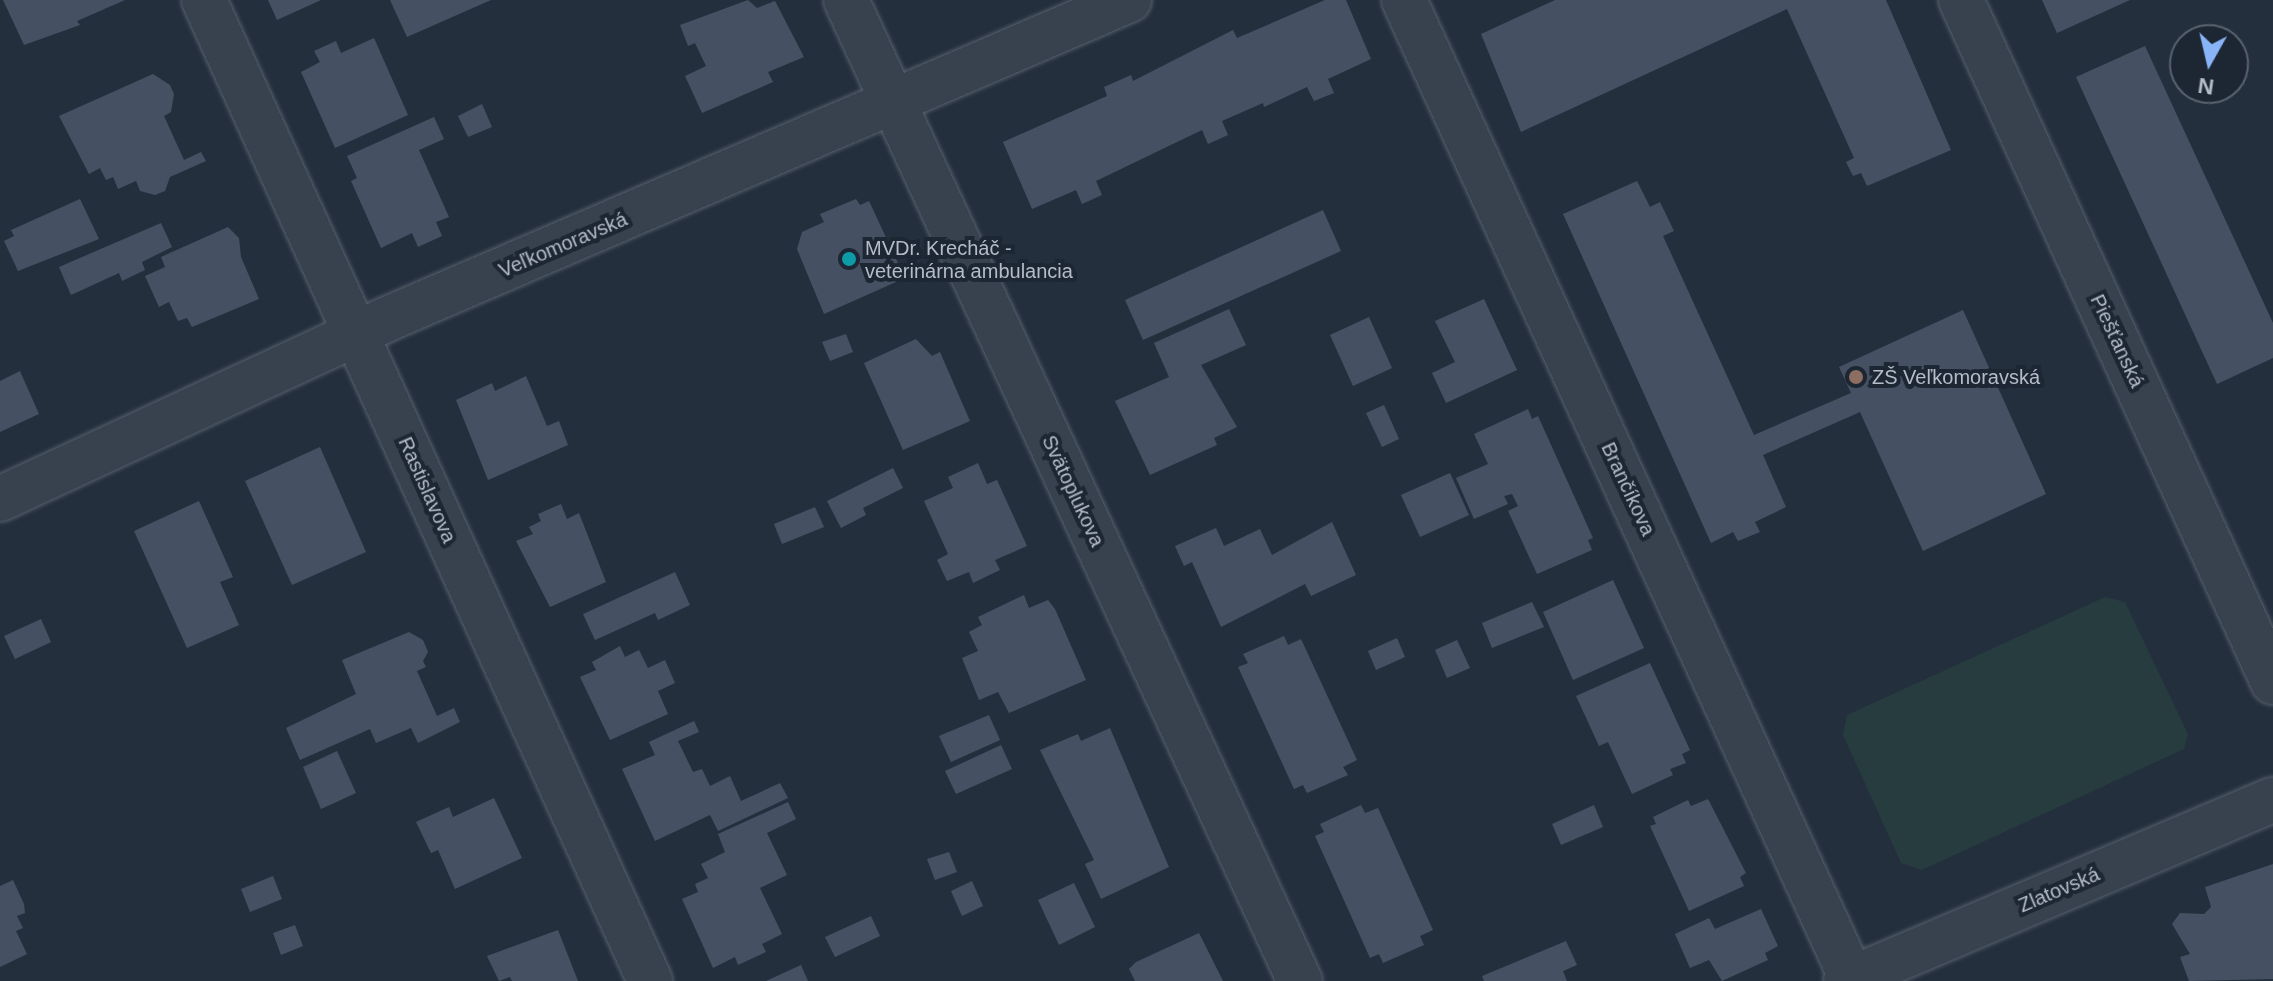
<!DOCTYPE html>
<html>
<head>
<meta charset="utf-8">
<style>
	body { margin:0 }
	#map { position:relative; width:2273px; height:981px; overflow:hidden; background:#242f3e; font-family:Helvetica,sans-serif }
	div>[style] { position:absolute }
	.green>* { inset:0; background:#263c3f }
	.building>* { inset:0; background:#455162 }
	.roads { filter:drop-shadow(0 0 2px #565f6c) drop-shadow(0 0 2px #565f6c) }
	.minor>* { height:44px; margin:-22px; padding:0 22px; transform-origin:22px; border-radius:22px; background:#38414e }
	.dots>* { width:22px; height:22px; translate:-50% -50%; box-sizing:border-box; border:4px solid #1d2633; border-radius:50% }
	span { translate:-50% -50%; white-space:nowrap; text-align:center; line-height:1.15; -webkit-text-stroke:8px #1d2633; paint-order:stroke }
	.street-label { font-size:20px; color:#b4bcc9 }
	.poi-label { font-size:20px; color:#b4bcc9 }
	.left { translate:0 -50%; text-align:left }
	.north { position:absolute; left:2169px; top:24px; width:80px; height:80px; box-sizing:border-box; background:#1d2633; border:2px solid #59626f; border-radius:50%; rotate:188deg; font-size:22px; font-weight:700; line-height:32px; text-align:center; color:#b4bcc9 }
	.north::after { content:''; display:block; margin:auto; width:28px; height:36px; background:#8ab4f8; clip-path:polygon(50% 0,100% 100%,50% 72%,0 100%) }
</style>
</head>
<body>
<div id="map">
	<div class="green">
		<div style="clip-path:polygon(2105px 597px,2125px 602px,2188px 734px,2184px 749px,1922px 870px,1901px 863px,1843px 735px,1847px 715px)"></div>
	</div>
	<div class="building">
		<div style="clip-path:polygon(3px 0,125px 0,77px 21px,80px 25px,24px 45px)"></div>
		<div style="clip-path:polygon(268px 0,321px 0,277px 20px)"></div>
		<div style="clip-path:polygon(390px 0,491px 0,407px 37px)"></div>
		<div style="clip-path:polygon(748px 0,757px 8px,775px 1px,804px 57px,768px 72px,773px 82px,702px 113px,685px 76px,706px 66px,695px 43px,688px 46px,680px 25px)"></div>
		<div style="clip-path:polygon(1325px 0,1346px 0,1371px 59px,1328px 79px,1334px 93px,1314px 101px,1307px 87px,1264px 107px,1263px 103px,1222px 121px,1228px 135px,1208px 144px,1202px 130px,1096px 181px,1102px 195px,1082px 204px,1076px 190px,1032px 209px,1003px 142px,1107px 96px,1104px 87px,1131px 75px,1133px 81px,1233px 30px,1237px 38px)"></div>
		<div style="clip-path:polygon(1555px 0,1886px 0,1951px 150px,1867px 186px,1861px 173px,1853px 176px,1846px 162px,1854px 158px,1787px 9px,1521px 132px,1481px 34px)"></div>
		<div style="clip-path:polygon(2042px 0,2130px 0,2057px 33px)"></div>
		<div style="clip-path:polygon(374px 38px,408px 115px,335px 148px,301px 72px,320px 62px,314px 51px,336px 41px,341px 53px)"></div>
		<div style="clip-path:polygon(2145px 46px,2273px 323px,2273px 358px,2217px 384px,2076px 77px)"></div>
		<div style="clip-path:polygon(153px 74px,170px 85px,174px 94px,171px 112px,164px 116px,184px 160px,201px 152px,206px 161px,170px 177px,165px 191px,155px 195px,140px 191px,136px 181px,118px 189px,113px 177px,106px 180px,100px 168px,89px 174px,59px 116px)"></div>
		<div style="clip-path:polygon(482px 104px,492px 127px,468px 137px,458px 116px)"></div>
		<div style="clip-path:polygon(434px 117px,444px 139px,419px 150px,449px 217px,436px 222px,442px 236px,418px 247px,412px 233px,381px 248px,351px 181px,357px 178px,347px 156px)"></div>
		<div style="clip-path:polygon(1637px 181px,1650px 207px,1660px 202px,1674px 231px,1663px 236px,1754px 435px,1851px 393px,1839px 367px,1963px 310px,2046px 494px,1923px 551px,1860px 412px,1763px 455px,1786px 507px,1755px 522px,1760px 532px,1738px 541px,1733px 532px,1711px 543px,1563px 214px)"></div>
		<div style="clip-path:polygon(80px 199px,99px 239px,18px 271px,4px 241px,14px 236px,11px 230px)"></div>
		<div style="clip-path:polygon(856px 199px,860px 205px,869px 201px,905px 278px,824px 314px,797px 249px,802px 232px,824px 222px,820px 214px)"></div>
		<div style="clip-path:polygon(1323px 210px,1341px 251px,1143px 340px,1125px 300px)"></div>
		<div style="clip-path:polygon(161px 223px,172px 247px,142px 262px,145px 270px,122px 281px,119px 273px,71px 295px,59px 267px)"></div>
		<div style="clip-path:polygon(228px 227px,239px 238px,241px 257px,259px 299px,192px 327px,187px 318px,178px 321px,169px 302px,159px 307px,145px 276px,165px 267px,161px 257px)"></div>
		<div style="clip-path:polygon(1484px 299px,1517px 370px,1446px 403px,1432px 373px,1455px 362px,1435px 321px)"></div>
		<div style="clip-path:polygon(1229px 309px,1246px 345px,1201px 365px,1237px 427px,1214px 438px,1217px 445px,1150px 475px,1115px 401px,1169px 377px,1154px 343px)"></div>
		<div style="clip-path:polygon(1369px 317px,1392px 368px,1353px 386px,1330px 335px)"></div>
		<div style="clip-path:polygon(846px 334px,853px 352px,830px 361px,822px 342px)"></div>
		<div style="clip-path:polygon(916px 339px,932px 356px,940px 352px,970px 421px,903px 450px,864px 363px)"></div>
		<div style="clip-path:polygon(20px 371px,39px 414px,0 432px,0 381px)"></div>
		<div style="clip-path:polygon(526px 376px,547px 426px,559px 421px,568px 445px,488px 480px,456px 400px,492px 383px,495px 391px)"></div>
		<div style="clip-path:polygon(1384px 405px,1399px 439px,1382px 447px,1366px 413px)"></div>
		<div style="clip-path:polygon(1528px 409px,1532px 419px,1538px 416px,1593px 538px,1588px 540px,1592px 550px,1537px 574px,1508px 511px,1518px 506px,1512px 494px,1504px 496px,1508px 504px,1474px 519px,1456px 478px,1488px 464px,1474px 434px)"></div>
		<div style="clip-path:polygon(320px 447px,366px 552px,292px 585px,245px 481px)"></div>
		<div style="clip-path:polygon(978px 463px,987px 484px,997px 480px,1027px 546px,995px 560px,1000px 570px,973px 583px,969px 572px,947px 581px,937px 560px,948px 554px,924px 501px,953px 488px,948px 477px)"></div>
		<div style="clip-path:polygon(893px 468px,903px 488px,863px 508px,866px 515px,841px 528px,827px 501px)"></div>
		<div style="clip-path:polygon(1450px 473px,1469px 515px,1420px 537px,1401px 495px)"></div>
		<div style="clip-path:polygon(199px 501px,233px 577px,220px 582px,239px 625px,187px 648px,134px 531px)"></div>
		<div style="clip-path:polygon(561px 504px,567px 519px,579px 513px,606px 582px,550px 607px,516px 541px,533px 534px,529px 527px,541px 521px,538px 514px)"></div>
		<div style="clip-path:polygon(815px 507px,824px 527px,782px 544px,774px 524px)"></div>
		<div style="clip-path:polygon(1332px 522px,1356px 575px,1311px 596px,1305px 584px,1221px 627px,1192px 562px,1184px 566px,1175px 546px,1216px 528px,1224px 546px,1260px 529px,1272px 555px)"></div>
		<div style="clip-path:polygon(675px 572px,690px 605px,658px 620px,655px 613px,595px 640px,583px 614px)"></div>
		<div style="clip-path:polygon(1613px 580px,1644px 648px,1573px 680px,1543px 612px)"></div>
		<div style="clip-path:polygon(1024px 595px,1029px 608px,1048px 600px,1055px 609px,1086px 680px,1009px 713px,998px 692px,979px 700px,962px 658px,978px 651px,969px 632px,982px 625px,978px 617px)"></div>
		<div style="clip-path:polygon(1532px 602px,1544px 627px,1492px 648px,1482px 623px)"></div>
		<div style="clip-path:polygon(41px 619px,51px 642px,15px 659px,4px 636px)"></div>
		<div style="clip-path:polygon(409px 632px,423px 640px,428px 652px,423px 661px,426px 667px,417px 671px,437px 716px,454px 708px,460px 722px,418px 743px,411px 728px,376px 743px,370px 729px,300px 760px,286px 728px,356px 694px,342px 660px)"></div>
		<div style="clip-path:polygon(1284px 636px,1288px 645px,1301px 639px,1357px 760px,1343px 767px,1348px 775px,1307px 793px,1303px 785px,1294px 789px,1238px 667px,1248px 663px,1243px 654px)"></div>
		<div style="clip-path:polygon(1397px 638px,1405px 657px,1376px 670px,1368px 651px)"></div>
		<div style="clip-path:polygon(1457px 640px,1470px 668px,1447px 678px,1435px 650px)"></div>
		<div style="clip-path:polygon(620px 646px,625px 657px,639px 650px,648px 668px,665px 660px,675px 683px,658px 691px,668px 714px,610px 740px,580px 677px,596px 670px,592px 662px)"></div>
		<div style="clip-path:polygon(1650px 663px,1690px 750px,1682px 754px,1686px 763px,1670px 769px,1673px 775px,1632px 794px,1608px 742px,1599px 746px,1576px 696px)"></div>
		<div style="clip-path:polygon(989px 715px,1000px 740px,951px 762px,939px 736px)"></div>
		<div style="clip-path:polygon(694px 721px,699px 732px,678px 741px,693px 772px,702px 769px,710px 786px,730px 776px,741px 801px,780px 783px,788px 798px,718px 831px,710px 815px,655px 841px,622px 769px,655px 755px,649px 742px)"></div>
		<div style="clip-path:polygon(1110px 728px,1169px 867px,1101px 899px,1085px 864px,1094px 860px,1040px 750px,1078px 734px,1081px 741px)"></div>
		<div style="clip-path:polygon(1001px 745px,1012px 769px,956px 794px,945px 771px)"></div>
		<div style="clip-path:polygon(337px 751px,356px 793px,321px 809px,303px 767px)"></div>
		<div style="clip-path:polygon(494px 798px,522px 858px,455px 889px,438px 850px,431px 853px,416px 822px,449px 807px,453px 817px)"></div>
		<div style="clip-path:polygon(1708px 799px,1746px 873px,1740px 877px,1744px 886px,1689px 911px,1650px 826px,1656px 824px,1653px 817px,1688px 800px,1691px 806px)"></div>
		<div style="clip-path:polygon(788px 802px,796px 819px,767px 833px,787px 875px,760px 888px,782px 934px,762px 944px,766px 952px,738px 965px,735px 957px,713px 968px,682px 899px,698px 892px,695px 884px,708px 878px,701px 864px,725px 852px,718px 834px)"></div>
		<div style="clip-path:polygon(1361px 805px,1365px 813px,1378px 808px,1433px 930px,1420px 936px,1424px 945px,1383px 963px,1379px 954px,1370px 958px,1315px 836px,1324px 832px,1320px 824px)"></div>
		<div style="clip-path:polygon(1594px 805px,1603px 827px,1561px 845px,1552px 824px)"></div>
		<div style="clip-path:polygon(949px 852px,957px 872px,935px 880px,927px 859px)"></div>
		<div style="clip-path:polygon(2273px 864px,2273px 979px,2189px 981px,2180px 957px,2190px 954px,2172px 924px,2180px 913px,2204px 914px,2211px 907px,2205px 887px)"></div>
		<div style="clip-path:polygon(273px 876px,282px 899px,250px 912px,241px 889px)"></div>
		<div style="clip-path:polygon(13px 880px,24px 904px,25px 913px,17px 916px,23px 928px,16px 931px,27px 954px,0 967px,0 886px)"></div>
		<div style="clip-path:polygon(972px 881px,983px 906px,962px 916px,951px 891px)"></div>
		<div style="clip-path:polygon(1074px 883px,1095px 927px,1059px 945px,1038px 900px)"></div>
		<div style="clip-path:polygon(1761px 909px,1778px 946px,1765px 953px,1768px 960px,1722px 981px,1709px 960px,1690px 968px,1675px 934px,1709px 918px,1715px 929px)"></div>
		<div style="clip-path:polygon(871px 916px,880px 936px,835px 957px,825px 937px)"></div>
		<div style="clip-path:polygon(295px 925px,303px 946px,281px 955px,273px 933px)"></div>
		<div style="clip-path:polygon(558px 930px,578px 981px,512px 981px,510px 977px,499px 981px,487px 956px)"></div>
		<div style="clip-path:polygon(1199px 933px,1223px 981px,1135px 981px,1129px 969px,1136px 962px)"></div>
		<div style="clip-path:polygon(1566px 941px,1577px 965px,1563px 971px,1567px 981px,1484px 981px,1482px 976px)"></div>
		<div style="clip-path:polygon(801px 965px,808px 981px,818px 981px,766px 981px)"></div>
	</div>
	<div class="roads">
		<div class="minor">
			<div style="left:204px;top:0;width:1078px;rotate:65.55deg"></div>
			<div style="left:846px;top:0;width:1081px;rotate:65.17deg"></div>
			<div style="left:1404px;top:0;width:1077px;rotate:65.41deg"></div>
			<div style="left:1961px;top:0;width:750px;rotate:65.42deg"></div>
			<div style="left:0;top:499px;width:425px;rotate:-24.9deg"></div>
			<div style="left:385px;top:320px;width:810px;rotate:-23.27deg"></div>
			<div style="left:1846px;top:981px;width:464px;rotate:-23deg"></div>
		</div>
	</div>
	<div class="dots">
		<div style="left:849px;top:259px;background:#0f9aa8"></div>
		<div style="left:1856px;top:377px;background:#8d6e63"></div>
	</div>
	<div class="street-label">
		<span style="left:563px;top:245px;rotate:-23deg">Veľkomoravská</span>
		<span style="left:2117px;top:341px;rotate:65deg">Piešťanská</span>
		<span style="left:1628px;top:489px;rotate:65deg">Brančíkova</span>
		<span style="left:427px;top:490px;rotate:66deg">Rastislavova</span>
		<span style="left:1073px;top:491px;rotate:65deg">Svätoplukova</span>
		<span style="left:2059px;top:890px;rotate:-23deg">Zlatovská</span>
	</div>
	<div class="poi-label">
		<span class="left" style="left:865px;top:260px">MVDr. Krecháč -<br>veterinárna ambulancia</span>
		<span class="left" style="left:1872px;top:377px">ZŠ Veľkomoravská</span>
	</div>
	<div class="north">N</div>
</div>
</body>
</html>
